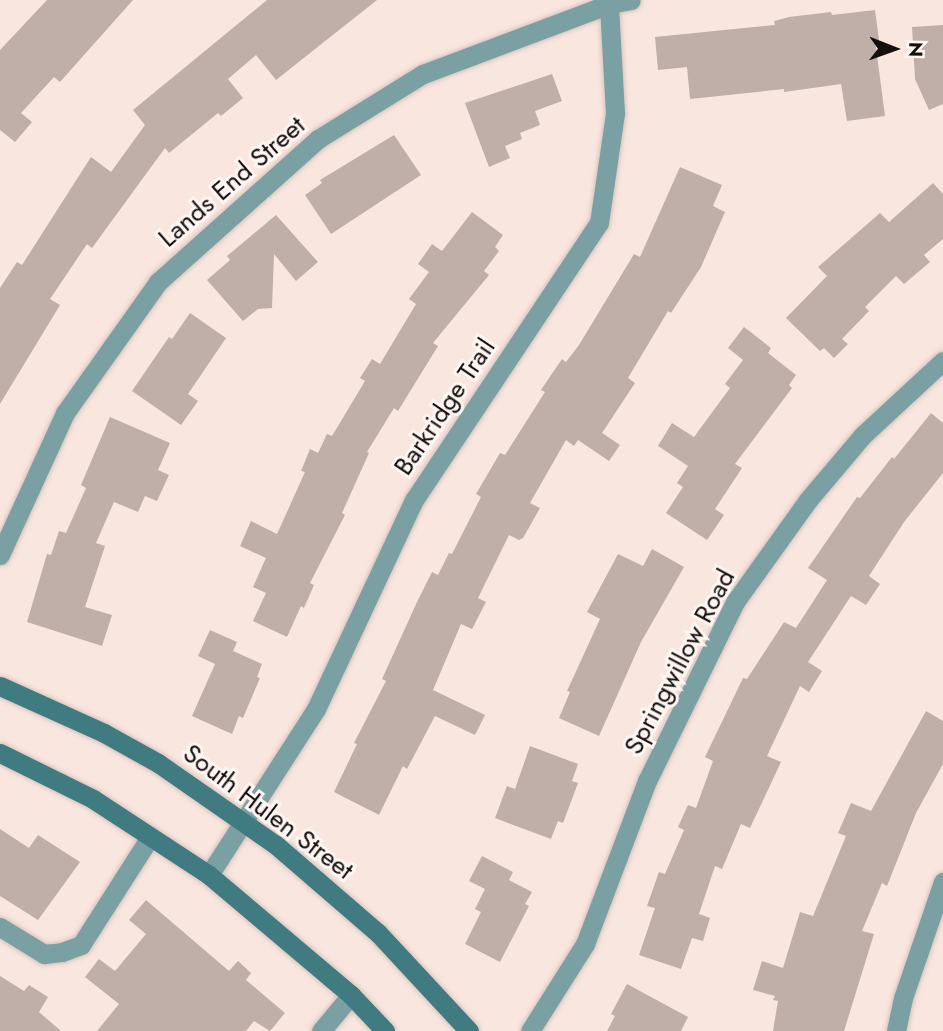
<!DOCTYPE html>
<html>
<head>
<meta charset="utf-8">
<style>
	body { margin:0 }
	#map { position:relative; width:943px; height:1031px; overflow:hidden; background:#f9e6df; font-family:Jost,sans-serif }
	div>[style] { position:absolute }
	.building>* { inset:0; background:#c0aea8 }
	.roads { filter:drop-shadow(0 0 2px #d5c4bd) drop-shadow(0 0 2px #d5c4bd) }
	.minor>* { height:19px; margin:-9.5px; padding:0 9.5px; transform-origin:9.5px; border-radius:9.5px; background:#7aa0a3 }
	.secondary>* { height:19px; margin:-9.5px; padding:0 9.5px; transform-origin:9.5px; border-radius:9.5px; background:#3f7b81 }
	span { translate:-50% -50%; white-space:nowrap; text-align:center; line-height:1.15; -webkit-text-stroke:6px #fef6f3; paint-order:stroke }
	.street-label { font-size:26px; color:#150f0d }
	.north { position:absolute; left:859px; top:14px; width:70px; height:70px; -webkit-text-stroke:5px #fef6f3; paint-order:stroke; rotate:91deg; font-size:19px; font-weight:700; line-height:28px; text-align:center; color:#150f0d }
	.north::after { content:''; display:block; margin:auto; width:24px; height:32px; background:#150f0d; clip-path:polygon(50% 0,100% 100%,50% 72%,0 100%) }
</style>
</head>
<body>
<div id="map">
	<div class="building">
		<div style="clip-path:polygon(47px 0,133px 0,60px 82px,54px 77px,21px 113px,32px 122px,15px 142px,0 130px,0 50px)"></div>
		<div style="clip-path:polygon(267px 0,377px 0,276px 80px,256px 55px,228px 79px,243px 98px,221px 116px,218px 113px,169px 153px,165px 148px,92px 248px,87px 244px,50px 299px,60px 305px,0 404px,0 288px,17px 262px,22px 265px,91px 157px,111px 172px,145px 125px,133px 110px)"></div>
		<div style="clip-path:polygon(875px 10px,879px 40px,875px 40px,885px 116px,847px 121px,841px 84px,784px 92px,784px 89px,690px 99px,687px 67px,658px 70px,655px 37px,775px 25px,774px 21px,789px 17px,831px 12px,832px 15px)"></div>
		<div style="clip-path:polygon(943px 25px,943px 104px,929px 110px,915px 79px,912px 27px)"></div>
		<div style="clip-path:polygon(552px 74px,562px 101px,535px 111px,540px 125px,520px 133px,522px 139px,505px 146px,510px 158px,489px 167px,465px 103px)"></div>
		<div style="clip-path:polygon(394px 135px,421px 175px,331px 234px,305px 195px,322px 183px,320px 180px)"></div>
		<div style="clip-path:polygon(680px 167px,722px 185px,713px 206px,725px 212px,701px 267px,671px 313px,668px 311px,628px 378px,635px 383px,602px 433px,620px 445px,609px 461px,578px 440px,574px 446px,566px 440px,530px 503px,540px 508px,523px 538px,519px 540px,509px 535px,478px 598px,486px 602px,472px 629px,461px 624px,433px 690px,485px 715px,475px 735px,435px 716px,407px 769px,403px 766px,379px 815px,334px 792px,357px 744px,354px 743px,386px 681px,382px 679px,417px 602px,432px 572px,438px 575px,449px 553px,452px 554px,481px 497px,476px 494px,500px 453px,505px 455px,545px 392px,541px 390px,562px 359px,566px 362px,579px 345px,634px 254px,640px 257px)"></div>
		<div style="clip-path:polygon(933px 183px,943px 194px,943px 239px,924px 255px,930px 262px,904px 284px,896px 276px,865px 307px,869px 311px,842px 339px,848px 344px,834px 358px,824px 348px,820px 351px,786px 318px,827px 276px,818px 267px,880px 213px,889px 222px)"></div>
		<div style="clip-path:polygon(472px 212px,503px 235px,495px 247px,499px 251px,484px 271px,489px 275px,433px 343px,438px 346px,398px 411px,394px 408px,367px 452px,369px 453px,342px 513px,345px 515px,310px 583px,314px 585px,304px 608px,301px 606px,287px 637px,253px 621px,266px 593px,253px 587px,266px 558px,240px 546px,251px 521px,277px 534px,305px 472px,301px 471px,310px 449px,318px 453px,327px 434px,332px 436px,365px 381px,360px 378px,372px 359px,380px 364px,416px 304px,409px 299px,429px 272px,418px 264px,432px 244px,442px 251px)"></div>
		<div style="clip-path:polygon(276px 215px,318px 262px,296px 281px,274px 254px,272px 308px,258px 309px,243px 321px,207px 280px,230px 260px,227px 256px)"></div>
		<div style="clip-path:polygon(190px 313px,226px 338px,188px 394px,198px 401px,181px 425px,132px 391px,169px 337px,172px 339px)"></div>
		<div style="clip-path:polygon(744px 327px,771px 348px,768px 353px,796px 375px,789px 385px,792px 388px,735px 464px,742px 468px,715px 509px,724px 515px,707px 540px,666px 513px,683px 487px,677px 483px,688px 466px,658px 446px,672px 423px,694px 437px,730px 388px,725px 384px,743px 360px,728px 348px)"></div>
		<div style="clip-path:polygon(931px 413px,943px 423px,943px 473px,904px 522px,869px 576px,880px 584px,866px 605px,851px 596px,808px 662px,822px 671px,809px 692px,800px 686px,767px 756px,781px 762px,750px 828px,741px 824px,722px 869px,715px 866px,699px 914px,710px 918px,703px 941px,692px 938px,681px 969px,639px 955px,655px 908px,647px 906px,659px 872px,665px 874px,684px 830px,678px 827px,688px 805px,696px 808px,713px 761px,705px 757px,743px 678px,747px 679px,784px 622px,796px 628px,827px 580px,808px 568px,857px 497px,860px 498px,892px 457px,894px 459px)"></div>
		<div style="clip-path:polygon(110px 417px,170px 443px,158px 470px,169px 475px,157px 501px,145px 496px,138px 512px,114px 502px,96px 543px,105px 546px,85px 607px,112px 615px,102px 646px,27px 622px,47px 554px,51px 555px,59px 531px,66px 533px,86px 488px,81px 485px)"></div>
		<div style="clip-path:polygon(652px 549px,684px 567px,641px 642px,599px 736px,559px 718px,570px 692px,567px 691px,600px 619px,587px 612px,618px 554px,643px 566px)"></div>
		<div style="clip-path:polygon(210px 630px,237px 642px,233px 651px,262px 664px,257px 677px,260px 678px,243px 718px,239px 716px,232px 734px,192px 716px,215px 664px,198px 656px)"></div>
		<div style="clip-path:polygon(926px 711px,943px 721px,943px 764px,916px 813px,887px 886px,882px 883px,862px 931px,874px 934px,844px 1031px,773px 1031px,778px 1001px,773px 1000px,775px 996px,753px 990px,762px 961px,783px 968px,800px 912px,813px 916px,846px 836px,838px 833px,851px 803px,871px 811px)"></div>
		<div style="clip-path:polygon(530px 746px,578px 764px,572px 781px,578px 783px,563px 823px,558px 821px,551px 839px,495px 818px,507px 786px,515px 789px)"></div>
		<div style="clip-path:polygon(0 829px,29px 848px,38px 835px,80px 862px,38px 920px,0 896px)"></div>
		<div style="clip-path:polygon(482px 856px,513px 872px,509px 880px,532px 892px,525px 904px,529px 906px,500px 962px,465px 944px,481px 912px,475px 909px,485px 889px,469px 881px)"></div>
		<div style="clip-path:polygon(146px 900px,229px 971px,238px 961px,251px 973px,246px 980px,285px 1013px,270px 1031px,254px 1021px,246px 1031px,97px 1031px,119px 1004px,85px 977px,99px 959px,115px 971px,146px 934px,129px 920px)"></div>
		<div style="clip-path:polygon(0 976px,24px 991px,29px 985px,48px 997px,39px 1012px,61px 1031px,0 1031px)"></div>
		<div style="clip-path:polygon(627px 984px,688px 1017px,681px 1031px,607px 1031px,615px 1016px,611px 1014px)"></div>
	</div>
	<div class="roads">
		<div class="minor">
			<div style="left:0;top:555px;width:156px;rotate:-65.4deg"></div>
			<div style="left:65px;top:413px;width:161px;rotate:-54.6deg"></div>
			<div style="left:158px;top:282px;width:215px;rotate:-41.8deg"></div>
			<div style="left:318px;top:139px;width:123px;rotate:-31.8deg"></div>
			<div style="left:423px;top:74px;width:199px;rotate:-20.6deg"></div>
			<div style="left:609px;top:4px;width:22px;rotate:-10deg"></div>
			<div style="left:209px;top:875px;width:197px;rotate:-57.2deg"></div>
			<div style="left:316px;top:709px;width:231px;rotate:-64.9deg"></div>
			<div style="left:414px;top:500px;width:333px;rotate:-56.3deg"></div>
			<div style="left:599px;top:223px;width:111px;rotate:-81.7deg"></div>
			<div style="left:615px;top:113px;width:109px;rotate:-93.2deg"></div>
			<div style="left:0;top:927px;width:52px;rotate:31.5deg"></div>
			<div style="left:44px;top:954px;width:18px;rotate:-6deg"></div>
			<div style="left:62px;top:952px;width:20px;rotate:-20deg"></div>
			<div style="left:81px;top:945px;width:128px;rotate:-57.4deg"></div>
			<div style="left:321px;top:1031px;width:47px;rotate:-50.2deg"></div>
			<div style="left:530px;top:1031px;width:103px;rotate:-57.7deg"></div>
			<div style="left:585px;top:944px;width:174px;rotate:-69.2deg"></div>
			<div style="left:647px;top:781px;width:199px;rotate:-63.8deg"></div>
			<div style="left:735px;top:602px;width:125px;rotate:-54.4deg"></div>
			<div style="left:808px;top:500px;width:85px;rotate:-49.8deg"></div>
			<div style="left:863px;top:435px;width:109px;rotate:-42.8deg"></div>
			<div style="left:896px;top:1031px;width:34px;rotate:-78deg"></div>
			<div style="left:903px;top:998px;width:123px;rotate:-71deg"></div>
		</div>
		<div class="secondary">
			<div style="left:0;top:686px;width:114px;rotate:24.3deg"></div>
			<div style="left:104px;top:733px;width:62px;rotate:29.1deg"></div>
			<div style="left:158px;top:763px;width:144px;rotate:34.8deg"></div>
			<div style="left:276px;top:845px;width:135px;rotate:40.8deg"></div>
			<div style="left:378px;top:933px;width:134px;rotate:47.1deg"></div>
			<div style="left:0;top:753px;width:104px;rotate:26.3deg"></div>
			<div style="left:93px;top:799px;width:139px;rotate:33.2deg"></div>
			<div style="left:209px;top:875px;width:186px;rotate:40.2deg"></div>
			<div style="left:351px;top:995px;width:50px;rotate:46.6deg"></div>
		</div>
	</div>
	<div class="street-label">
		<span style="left:232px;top:182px;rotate:-41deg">Lands End Street</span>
		<span style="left:445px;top:407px;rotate:-56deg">Barkridge Trail</span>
		<span style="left:680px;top:662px;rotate:-62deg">Springwillow Road</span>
		<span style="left:268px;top:812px;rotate:37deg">South Hulen Street</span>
	</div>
	<div class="north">N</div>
</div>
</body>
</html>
